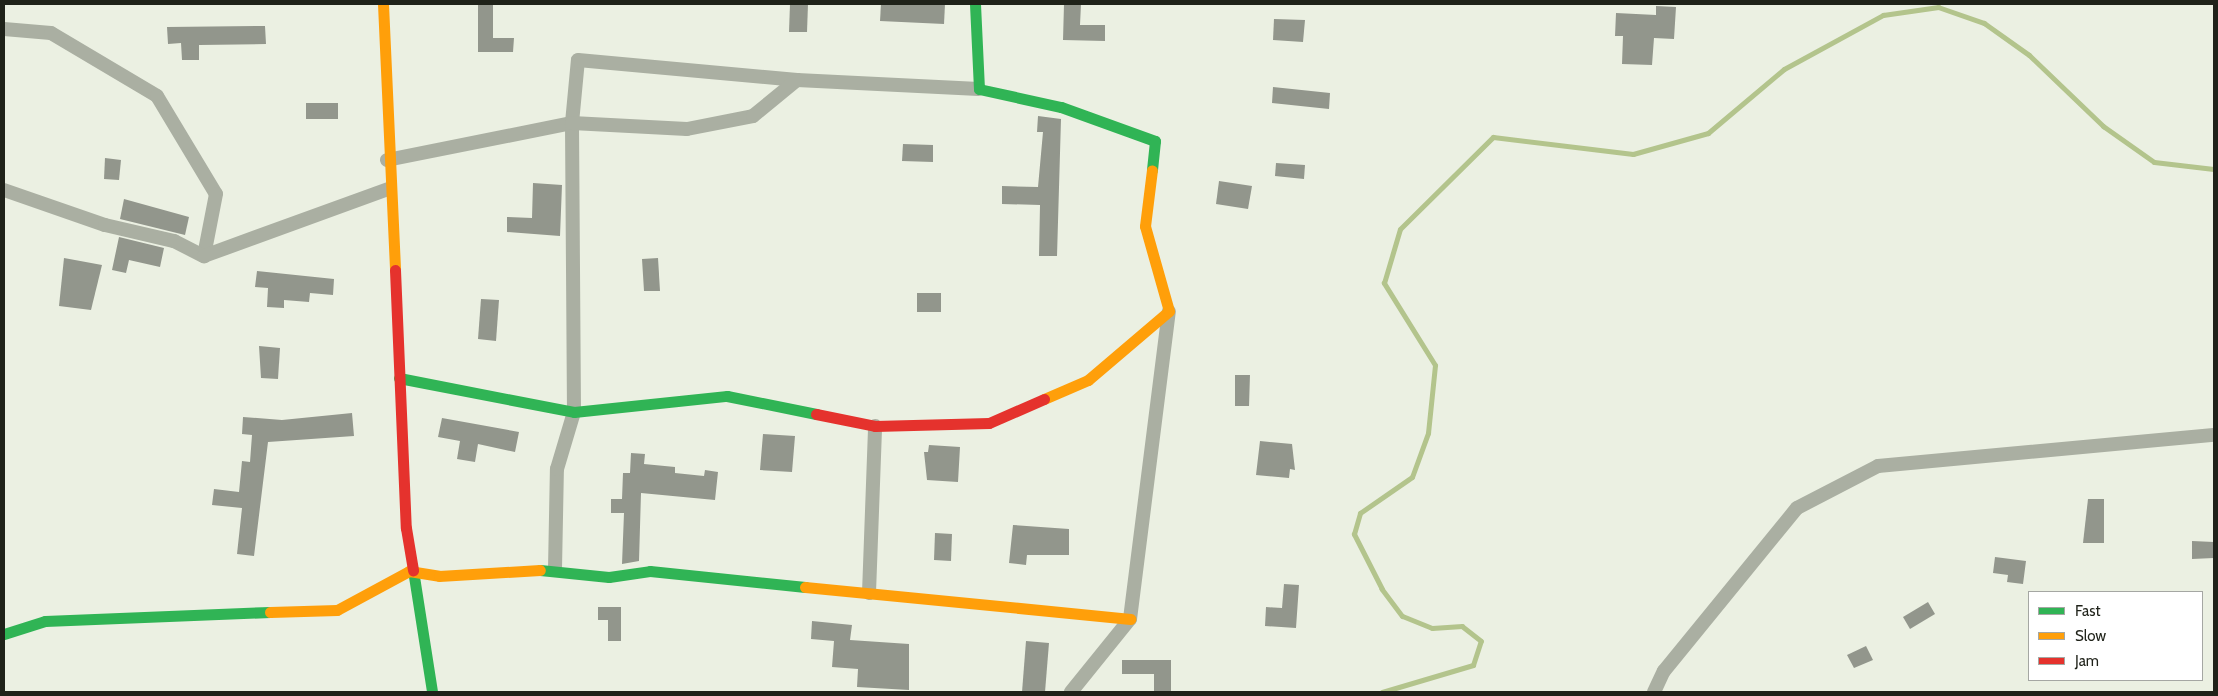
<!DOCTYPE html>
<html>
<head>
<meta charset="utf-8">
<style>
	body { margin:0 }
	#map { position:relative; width:2218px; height:696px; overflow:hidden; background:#ebf0e2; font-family:Cabin,sans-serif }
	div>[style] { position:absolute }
	.stream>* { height:5px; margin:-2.5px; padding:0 2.5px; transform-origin:2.5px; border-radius:2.5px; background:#b3c48c }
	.building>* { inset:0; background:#92968c }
	.street>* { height:14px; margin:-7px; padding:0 7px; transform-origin:7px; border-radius:7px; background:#aaafa2 }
	.fast>* { height:11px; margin:-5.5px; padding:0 5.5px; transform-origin:5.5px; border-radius:5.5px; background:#30b455 }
	.slow>* { height:11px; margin:-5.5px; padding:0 5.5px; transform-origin:5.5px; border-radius:5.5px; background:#ff9f0a }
	.jam>* { height:11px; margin:-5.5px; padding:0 5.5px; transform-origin:5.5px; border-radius:5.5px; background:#e5322d }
	span { translate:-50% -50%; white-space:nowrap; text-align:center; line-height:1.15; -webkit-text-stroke:5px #fff; paint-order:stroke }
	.frame { position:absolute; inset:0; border:5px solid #1f2219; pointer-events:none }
	.legend { position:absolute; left:2028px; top:591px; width:175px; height:90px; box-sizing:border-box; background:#fff; border:1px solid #a5a7a3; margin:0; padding:6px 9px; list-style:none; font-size:15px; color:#1f2219 }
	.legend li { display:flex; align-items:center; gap:10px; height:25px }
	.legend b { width:25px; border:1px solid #a5a7a3 }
</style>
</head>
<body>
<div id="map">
	<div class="stream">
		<div style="left:1382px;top:692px;width:95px;rotate:-16.5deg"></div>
		<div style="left:1473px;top:665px;width:25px;rotate:-72deg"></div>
		<div style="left:1481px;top:641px;width:24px;rotate:-142deg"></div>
		<div style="left:1462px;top:626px;width:30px;rotate:176deg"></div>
		<div style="left:1432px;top:628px;width:32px;rotate:-158deg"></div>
		<div style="left:1402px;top:616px;width:34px;rotate:-127deg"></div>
		<div style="left:1382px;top:589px;width:62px;rotate:-117deg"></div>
		<div style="left:1354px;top:534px;width:22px;rotate:-74deg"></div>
		<div style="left:1360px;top:513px;width:63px;rotate:-34.7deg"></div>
		<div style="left:1412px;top:477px;width:47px;rotate:-70deg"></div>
		<div style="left:1428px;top:433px;width:68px;rotate:-84.1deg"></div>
		<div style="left:1435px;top:365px;width:97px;rotate:-121.9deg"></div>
		<div style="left:1384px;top:283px;width:56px;rotate:-73.5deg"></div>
		<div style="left:1400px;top:229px;width:131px;rotate:-44.7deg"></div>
		<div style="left:1493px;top:137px;width:141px;rotate:6.9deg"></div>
		<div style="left:1633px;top:154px;width:78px;rotate:-15.6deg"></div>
		<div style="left:1708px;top:133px;width:99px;rotate:-40.1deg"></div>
		<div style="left:1784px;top:69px;width:113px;rotate:-28.6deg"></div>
		<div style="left:1883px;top:15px;width:56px;rotate:-8.3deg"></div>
		<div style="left:1938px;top:7px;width:49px;rotate:19.2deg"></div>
		<div style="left:1984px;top:23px;width:55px;rotate:35.4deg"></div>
		<div style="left:2029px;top:55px;width:103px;rotate:43.8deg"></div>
		<div style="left:2103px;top:126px;width:62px;rotate:35.2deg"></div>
		<div style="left:2154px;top:162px;width:60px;rotate:6.7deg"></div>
	</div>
	<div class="building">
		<div style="clip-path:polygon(478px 4px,493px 4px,493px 38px,514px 38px,513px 52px,478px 52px)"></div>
		<div style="clip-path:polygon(790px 4px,808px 4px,807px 32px,789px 32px)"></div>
		<div style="clip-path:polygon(881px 4px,945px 4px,944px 24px,880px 21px)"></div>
		<div style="clip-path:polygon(1064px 4px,1081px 4px,1080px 25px,1105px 25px,1105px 41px,1063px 40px)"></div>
		<div style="clip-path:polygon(1656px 6px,1676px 7px,1674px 39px,1654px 38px,1652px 65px,1622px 64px,1623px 36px,1615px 36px,1616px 13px,1656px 15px)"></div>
		<div style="clip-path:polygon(1274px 19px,1305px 20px,1303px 42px,1273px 40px)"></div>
		<div style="clip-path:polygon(265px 26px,266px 44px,199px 45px,199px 60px,182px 60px,181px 43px,168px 44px,167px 27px)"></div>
		<div style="clip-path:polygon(1273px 87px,1330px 93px,1329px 109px,1272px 103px)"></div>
		<div style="clip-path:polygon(306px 103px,338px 103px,338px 119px,306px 119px)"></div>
		<div style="clip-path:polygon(1038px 116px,1061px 119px,1057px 256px,1039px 256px,1040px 205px,1002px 204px,1002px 186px,1038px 187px,1043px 132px,1037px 132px)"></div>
		<div style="clip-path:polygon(903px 144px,933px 145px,933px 162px,902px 161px)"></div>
		<div style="clip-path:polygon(105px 158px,121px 160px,119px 180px,104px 179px)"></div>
		<div style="clip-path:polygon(1276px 163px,1305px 165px,1304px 179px,1275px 176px)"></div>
		<div style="clip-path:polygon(1219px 181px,1252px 186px,1248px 209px,1216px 204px)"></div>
		<div style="clip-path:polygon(533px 183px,562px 185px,560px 236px,507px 232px,507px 217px,532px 218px)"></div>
		<div style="clip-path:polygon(124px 199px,189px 217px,185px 235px,120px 219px)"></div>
		<div style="clip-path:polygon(119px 237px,164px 248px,160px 267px,129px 260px,126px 273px,112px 270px)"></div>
		<div style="clip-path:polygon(64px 258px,102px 265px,91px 310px,59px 306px)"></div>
		<div style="clip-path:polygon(658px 258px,660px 291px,644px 291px,642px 259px)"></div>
		<div style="clip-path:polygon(257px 271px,334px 279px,333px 295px,310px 293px,309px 302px,284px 300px,284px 308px,267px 307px,268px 288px,255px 287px)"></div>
		<div style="clip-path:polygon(917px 293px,941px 293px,941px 312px,917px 312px)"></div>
		<div style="clip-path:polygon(481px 299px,499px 300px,496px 341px,478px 339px)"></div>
		<div style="clip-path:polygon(259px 346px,280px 348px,278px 379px,261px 378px)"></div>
		<div style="clip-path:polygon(1235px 375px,1250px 375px,1249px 406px,1235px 406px)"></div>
		<div style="clip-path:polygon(352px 413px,354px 436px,268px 442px,254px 556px,237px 554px,242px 508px,212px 505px,214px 489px,239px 492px,242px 461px,250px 462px,252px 435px,242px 434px,243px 417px,282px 420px)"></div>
		<div style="clip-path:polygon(442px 418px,519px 432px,515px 452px,478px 444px,475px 462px,457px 459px,460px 441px,438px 437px)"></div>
		<div style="clip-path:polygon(763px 434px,795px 436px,792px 472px,760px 470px)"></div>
		<div style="clip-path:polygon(1260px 441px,1292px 444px,1295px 470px,1290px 469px,1289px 478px,1256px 475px)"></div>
		<div style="clip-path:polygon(929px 445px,960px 447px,958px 482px,927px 480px,924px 452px,928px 452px)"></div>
		<div style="clip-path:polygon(631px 453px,645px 454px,644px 464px,675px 467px,675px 473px,704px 476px,705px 470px,718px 472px,715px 500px,641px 493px,639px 561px,622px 564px,624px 513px,611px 513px,611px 499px,622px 499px,623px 473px,630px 473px)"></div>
		<div style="clip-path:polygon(2088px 499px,2104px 499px,2104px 543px,2083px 543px)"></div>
		<div style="clip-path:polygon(1013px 525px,1069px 529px,1069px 555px,1027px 555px,1026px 565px,1009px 563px)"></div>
		<div style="clip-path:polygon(935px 533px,952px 534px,951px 561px,934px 560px)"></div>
		<div style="clip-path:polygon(2192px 541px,2214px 542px,2214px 558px,2192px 559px)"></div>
		<div style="clip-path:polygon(1995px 557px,2026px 561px,2023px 584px,2007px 582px,2008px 575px,1993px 573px)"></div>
		<div style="clip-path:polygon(1284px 584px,1299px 585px,1296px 628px,1265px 626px,1266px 607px,1282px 608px)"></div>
		<div style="clip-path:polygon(1928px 602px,1935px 614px,1910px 629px,1903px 617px)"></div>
		<div style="clip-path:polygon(598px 607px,621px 607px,621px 641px,608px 641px,608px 620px,598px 620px)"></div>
		<div style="clip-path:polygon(812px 621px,852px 625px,850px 640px,909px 644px,909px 690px,857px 687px,858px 669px,832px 667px,834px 641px,811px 639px)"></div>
		<div style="clip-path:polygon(1026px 641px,1049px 643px,1045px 692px,1022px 692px)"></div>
		<div style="clip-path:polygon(1866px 646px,1873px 660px,1854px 668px,1847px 655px)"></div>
		<div style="clip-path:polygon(1122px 660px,1171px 660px,1171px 692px,1154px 692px,1154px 674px,1122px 674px)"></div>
	</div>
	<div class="street">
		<div style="left:4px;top:29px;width:47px;rotate:4.9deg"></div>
		<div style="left:51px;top:33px;width:123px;rotate:30.7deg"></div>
		<div style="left:157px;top:96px;width:114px;rotate:59deg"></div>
		<div style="left:216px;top:194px;width:63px;rotate:101deg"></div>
		<div style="left:387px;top:160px;width:189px;rotate:-11.3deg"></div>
		<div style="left:572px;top:123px;width:63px;rotate:-84.6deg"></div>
		<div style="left:578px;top:60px;width:220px;rotate:5.2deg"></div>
		<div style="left:797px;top:80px;width:182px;rotate:2.8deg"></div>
		<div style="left:4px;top:190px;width:107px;rotate:19.1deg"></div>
		<div style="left:105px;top:225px;width:71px;rotate:13.1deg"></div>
		<div style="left:174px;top:241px;width:34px;rotate:27deg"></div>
		<div style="left:204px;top:256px;width:196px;rotate:-20deg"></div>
		<div style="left:555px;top:569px;width:100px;rotate:-88.9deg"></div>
		<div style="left:557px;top:469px;width:59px;rotate:-73.4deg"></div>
		<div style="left:574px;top:412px;width:289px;rotate:-90.4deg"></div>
		<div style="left:572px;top:123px;width:115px;rotate:3deg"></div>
		<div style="left:687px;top:129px;width:67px;rotate:-11.1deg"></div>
		<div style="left:753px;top:116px;width:57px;rotate:-39.3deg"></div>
		<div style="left:869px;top:593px;width:167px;rotate:-87.9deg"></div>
		<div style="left:1071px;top:692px;width:94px;rotate:-51.1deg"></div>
		<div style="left:1130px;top:619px;width:310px;rotate:-82.8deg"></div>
		<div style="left:1654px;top:692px;width:23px;rotate:-65deg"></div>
		<div style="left:1664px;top:671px;width:210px;rotate:-50.8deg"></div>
		<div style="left:1797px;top:508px;width:91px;rotate:-27.4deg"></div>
		<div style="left:1878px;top:466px;width:337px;rotate:-5.3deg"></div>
	</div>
	<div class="fast">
		<div style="left:975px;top:4px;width:85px;rotate:87.3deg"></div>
		<div style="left:979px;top:89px;width:84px;rotate:12.4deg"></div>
		<div style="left:1061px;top:107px;width:100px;rotate:19.9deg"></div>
		<div style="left:1155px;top:141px;width:29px;rotate:96deg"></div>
		<div style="left:399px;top:378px;width:178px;rotate:11deg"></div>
		<div style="left:574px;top:412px;width:154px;rotate:-6deg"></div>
		<div style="left:727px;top:396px;width:91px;rotate:11.4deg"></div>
		<div style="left:413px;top:570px;width:123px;rotate:81.1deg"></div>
		<div style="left:540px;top:570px;width:69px;rotate:5.8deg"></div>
		<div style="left:609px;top:577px;width:41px;rotate:-8.3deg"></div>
		<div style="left:650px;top:571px;width:156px;rotate:5.9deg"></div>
		<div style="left:4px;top:634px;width:43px;rotate:-17.6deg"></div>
		<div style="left:45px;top:621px;width:225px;rotate:-2.3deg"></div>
	</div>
	<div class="slow">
		<div style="left:383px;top:4px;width:266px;rotate:87.4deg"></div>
		<div style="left:1044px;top:399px;width:48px;rotate:-23.4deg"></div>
		<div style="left:1088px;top:380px;width:106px;rotate:-40.4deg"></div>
		<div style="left:1169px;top:311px;width:88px;rotate:-105.8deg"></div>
		<div style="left:1145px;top:226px;width:56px;rotate:-82.9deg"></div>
		<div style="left:805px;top:587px;width:327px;rotate:5.6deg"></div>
		<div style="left:270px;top:612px;width:67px;rotate:-1.7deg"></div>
		<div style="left:337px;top:610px;width:82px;rotate:-28.4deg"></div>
		<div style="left:409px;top:571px;width:30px;rotate:9deg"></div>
		<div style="left:439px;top:576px;width:101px;rotate:-3.4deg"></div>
	</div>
	<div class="jam">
		<div style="left:395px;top:270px;width:258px;rotate:87.6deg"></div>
		<div style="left:406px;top:528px;width:43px;rotate:80.5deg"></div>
		<div style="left:816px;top:414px;width:60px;rotate:11.5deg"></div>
		<div style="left:875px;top:426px;width:114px;rotate:-1.5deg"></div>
		<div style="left:989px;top:423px;width:60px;rotate:-23.6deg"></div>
	</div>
	<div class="frame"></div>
	<ul class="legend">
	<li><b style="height:6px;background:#30b455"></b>Fast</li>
	<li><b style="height:6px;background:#ff9f0a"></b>Slow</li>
	<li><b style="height:6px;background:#e5322d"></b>Jam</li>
	</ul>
</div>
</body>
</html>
